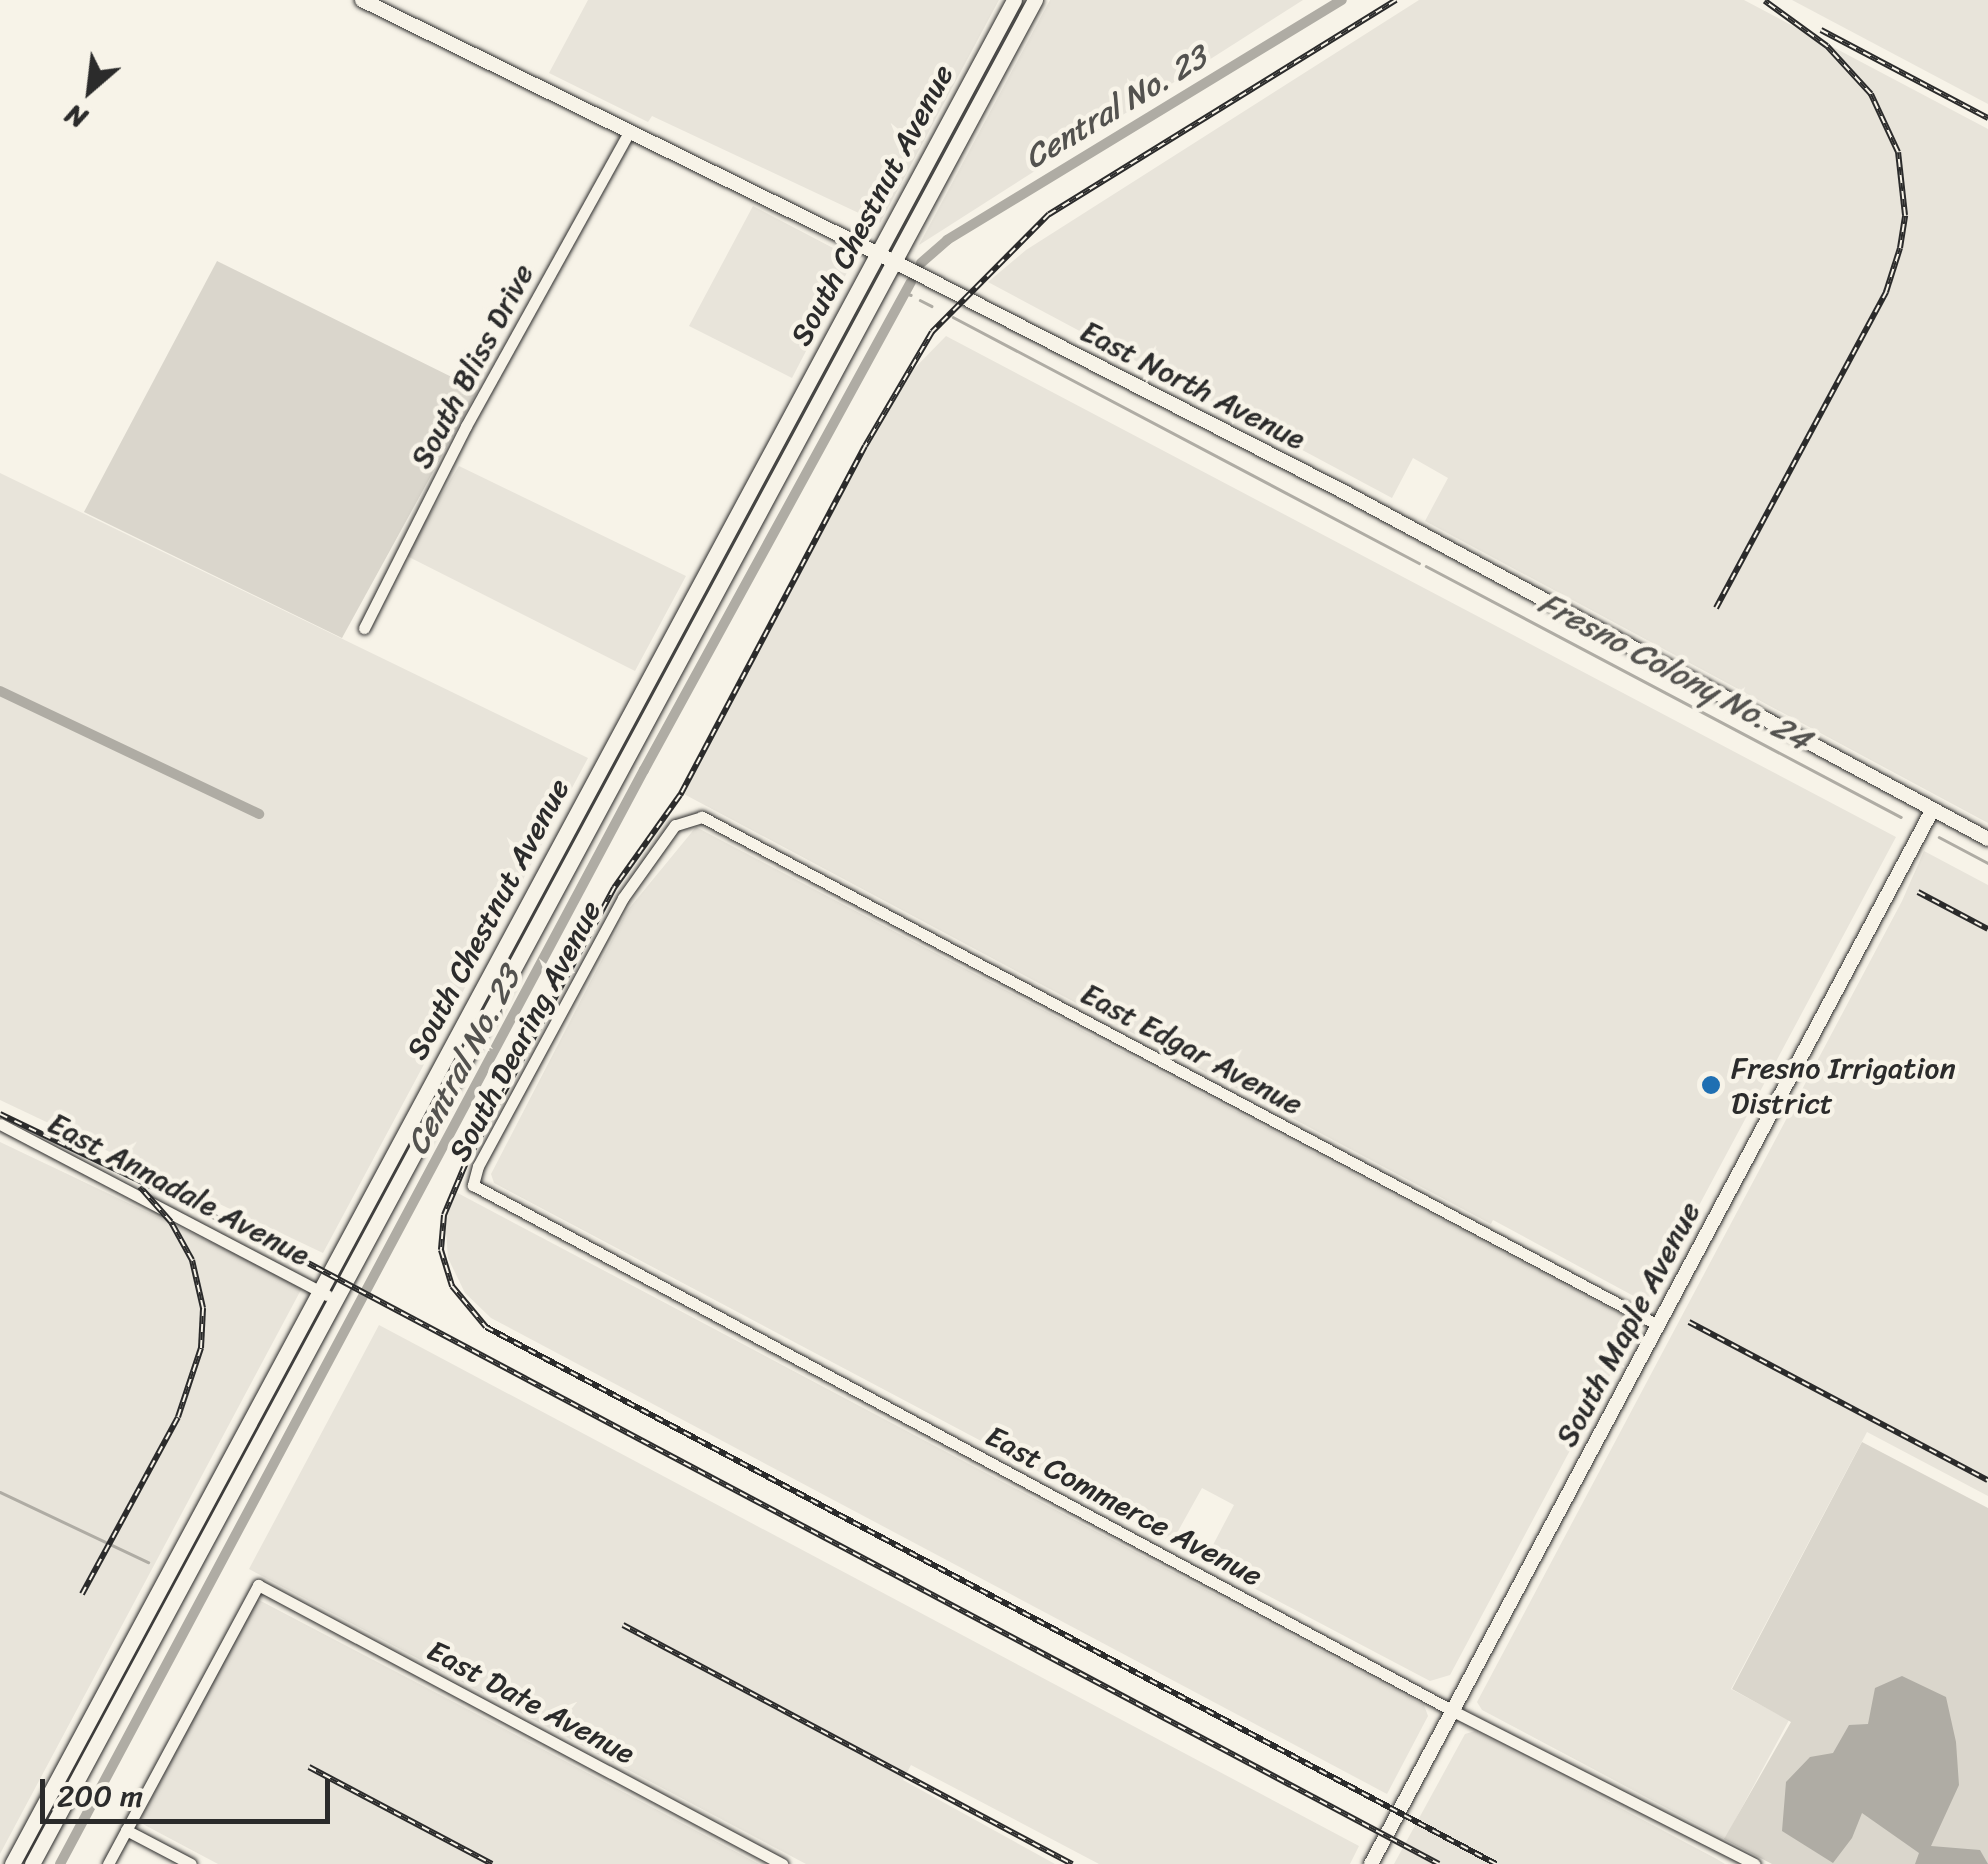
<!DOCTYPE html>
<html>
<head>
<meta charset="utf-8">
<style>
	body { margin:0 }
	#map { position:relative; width:1988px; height:1864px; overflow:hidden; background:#f7f3e8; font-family:Sriracha,sans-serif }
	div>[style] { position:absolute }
	.built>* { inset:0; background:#e8e4da }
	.green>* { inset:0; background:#dad6cc }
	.water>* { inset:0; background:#afaca4 }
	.stream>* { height:2.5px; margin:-1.25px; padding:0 1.25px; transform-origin:1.25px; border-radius:1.25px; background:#afaca4 }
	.canal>* { height:10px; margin:-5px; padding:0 5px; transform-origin:5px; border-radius:5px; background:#afaca4 }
	.roads { filter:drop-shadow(0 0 2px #2b2b2b) drop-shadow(0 0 2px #2b2b2b) }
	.minor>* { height:11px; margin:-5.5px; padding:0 5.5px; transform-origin:5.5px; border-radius:5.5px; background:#f7f3e8 }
	.tertiary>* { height:14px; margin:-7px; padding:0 7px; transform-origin:7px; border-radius:7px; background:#f7f3e8 }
	.secondary>* { height:15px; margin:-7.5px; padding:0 7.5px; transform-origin:7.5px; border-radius:7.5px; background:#f7f3e8 }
	.rail>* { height:6px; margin-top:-3px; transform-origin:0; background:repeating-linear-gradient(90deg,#f7f3e8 0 8px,#2b2b2b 0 16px); box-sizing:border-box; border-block:2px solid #2b2b2b }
	.dots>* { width:28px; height:28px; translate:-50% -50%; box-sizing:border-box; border:5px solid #f7f3e8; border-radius:50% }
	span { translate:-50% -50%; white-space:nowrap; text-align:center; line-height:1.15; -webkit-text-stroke:9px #f7f3e8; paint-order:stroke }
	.street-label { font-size:30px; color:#2b2b2b }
	.poi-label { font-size:30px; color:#2b2b2b }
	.left { translate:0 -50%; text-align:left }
	.water-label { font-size:32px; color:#53524f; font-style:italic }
	.north { position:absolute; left:40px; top:40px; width:100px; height:100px; -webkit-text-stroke:8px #f7f3e8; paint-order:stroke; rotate:208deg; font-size:28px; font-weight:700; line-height:40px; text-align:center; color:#2b2b2b }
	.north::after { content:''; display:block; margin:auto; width:35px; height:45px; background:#2b2b2b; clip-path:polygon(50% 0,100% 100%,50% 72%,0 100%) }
	.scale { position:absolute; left:40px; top:1779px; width:290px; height:45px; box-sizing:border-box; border:5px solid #2b2b2b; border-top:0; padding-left:12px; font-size:30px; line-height:35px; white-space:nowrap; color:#2b2b2b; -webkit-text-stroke:8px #f7f3e8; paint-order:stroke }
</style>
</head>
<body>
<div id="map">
	<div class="built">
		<div style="clip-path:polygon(588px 0,999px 0,880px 223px,652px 116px,648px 122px,549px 73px)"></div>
		<div style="clip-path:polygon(1050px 0,1303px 0,919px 245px,982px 127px)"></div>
		<div style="clip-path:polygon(1419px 0,1744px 0,1988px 129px,1988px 823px,1425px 521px,1448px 478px,1413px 458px,1392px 498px,988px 282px,1026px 250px)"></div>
		<div style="clip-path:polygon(1792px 0,1988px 0,1988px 104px)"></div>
		<div style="clip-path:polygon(753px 206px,854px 259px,792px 378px,689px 326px)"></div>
		<div style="clip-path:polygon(946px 336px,1896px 837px,1649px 1299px,1641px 1300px,1493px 1220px,1491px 1224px,682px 793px,906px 377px)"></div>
		<div style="clip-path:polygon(459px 466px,686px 576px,635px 671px,405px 555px)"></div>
		<div style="clip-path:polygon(0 473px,588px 758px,323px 1253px,0 1100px)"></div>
		<div style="clip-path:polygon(696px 827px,1638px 1323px,1450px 1675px,1430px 1681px,1204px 1562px,1234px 1505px,1202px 1488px,1172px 1542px,494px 1183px,491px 1174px,627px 911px)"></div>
		<div style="clip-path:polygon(1924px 851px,1988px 885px,1988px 1496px,1867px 1432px,1731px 1689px,1789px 1720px,1725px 1839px,1482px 1710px,1477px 1702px,1902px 901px)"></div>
		<div style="clip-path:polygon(0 1142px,303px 1286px,0 1854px)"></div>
		<div style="clip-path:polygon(452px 1190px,1424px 1705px,1428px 1716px,1387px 1794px,491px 1318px,465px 1293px,448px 1258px,445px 1219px)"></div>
		<div style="clip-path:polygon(379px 1325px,1359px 1846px,1350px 1864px,1099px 1864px,911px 1765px,903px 1780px,1055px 1864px,806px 1864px,249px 1569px)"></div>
		<div style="clip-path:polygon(257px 1599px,452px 1701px,759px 1864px,218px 1864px,139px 1822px)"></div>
		<div style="clip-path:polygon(1475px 1731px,1715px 1858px,1725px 1864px,1394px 1864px,1465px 1734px)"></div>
	</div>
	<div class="green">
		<div style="clip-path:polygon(217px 261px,478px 390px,342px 638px,84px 512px)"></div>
		<div style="clip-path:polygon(1862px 1442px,1988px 1508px,1988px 1864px,1772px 1864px,1724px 1839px,1791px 1722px,1732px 1689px)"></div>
	</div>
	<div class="water">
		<div style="clip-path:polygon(1902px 1676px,1946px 1697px,1956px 1742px,1959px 1785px,1931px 1846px,1980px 1850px,1988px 1864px,1915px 1864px,1919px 1853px,1862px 1813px,1852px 1838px,1833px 1863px,1782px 1831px,1786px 1782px,1810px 1757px,1833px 1753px,1849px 1725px,1868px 1724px,1875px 1688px)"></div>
	</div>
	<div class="stream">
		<div style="left:905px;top:293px;width:6px;rotate:18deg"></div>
		<div style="left:920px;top:300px;width:13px;rotate:27deg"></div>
		<div style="left:953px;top:317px;width:527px;rotate:27.83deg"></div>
		<div style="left:1426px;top:566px;width:537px;rotate:27.85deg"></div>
		<div style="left:1939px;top:837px;width:55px;rotate:28deg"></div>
		<div style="left:0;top:1492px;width:164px;rotate:25.3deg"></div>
	</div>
	<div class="canal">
		<div style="left:921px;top:263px;width:35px;rotate:-41deg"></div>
		<div style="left:947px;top:240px;width:462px;rotate:-31.3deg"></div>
		<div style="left:0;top:691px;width:287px;rotate:25.4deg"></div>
		<div style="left:60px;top:1864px;width:1240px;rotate:-61.91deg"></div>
		<div style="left:644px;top:770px;width:556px;rotate:-61.32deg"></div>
	</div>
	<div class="roads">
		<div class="minor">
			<div style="left:364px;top:628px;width:226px;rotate:-63.2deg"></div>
			<div style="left:466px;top:426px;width:338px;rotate:-61deg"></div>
			<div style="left:0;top:1124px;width:369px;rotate:27.6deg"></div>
			<div style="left:1658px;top:1325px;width:1083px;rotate:-152.01deg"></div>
			<div style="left:702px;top:817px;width:28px;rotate:163deg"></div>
			<div style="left:675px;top:825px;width:90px;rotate:125.5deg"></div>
			<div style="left:623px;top:898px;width:305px;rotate:118.4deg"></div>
			<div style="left:478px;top:1166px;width:20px;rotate:105deg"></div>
			<div style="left:473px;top:1185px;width:1112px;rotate:28.22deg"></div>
			<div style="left:1453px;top:1711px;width:338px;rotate:26.9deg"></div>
			<div style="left:126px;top:1830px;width:73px;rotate:27.6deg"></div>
			<div style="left:108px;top:1864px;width:317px;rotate:-61.7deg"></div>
			<div style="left:258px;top:1585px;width:594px;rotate:28.03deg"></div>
		</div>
		<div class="tertiary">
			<div style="left:362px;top:0;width:592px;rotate:26.18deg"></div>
			<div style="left:893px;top:261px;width:509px;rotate:27.12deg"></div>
			<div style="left:1346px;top:493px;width:729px;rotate:28.32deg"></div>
			<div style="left:1371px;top:1864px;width:1195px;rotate:-61.96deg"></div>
		</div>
		<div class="secondary">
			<div style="left:12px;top:1864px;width:2116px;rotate:-61.74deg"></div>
			<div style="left:32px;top:1864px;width:2117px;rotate:-61.72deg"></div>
		</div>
	</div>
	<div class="rail">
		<div style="left:1396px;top:0;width:408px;rotate:148.3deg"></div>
		<div style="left:1049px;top:214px;width:166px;rotate:134.8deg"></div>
		<div style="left:932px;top:332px;width:132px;rotate:120.4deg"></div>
		<div style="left:865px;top:446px;width:395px;rotate:117.9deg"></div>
		<div style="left:680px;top:795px;width:114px;rotate:125.4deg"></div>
		<div style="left:614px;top:888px;width:315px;rotate:118.3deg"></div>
		<div style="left:465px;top:1165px;width:54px;rotate:112.8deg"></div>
		<div style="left:444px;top:1215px;width:35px;rotate:95deg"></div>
		<div style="left:441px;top:1250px;width:38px;rotate:73deg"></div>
		<div style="left:452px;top:1286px;width:53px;rotate:50.3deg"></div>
		<div style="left:486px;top:1327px;width:1144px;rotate:28deg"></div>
		<div style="left:1821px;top:30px;width:189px;rotate:27.8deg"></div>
		<div style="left:1716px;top:608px;width:359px;rotate:-61.7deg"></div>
		<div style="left:1886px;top:292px;width:46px;rotate:-72.3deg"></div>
		<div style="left:1900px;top:248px;width:33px;rotate:-81deg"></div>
		<div style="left:1905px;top:215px;width:63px;rotate:-96.3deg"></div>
		<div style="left:1898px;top:152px;width:64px;rotate:-115deg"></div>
		<div style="left:1871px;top:94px;width:65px;rotate:-132.5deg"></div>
		<div style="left:1827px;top:46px;width:77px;rotate:-144deg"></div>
		<div style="left:1918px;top:892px;width:79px;rotate:27.9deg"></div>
		<div style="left:0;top:1114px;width:304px;rotate:25.6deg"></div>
		<div style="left:274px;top:1245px;width:1319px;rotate:27.98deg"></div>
		<div style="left:1689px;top:1322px;width:338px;rotate:27.9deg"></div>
		<div style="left:82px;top:1594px;width:201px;rotate:-61.5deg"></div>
		<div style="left:178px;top:1417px;width:73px;rotate:-71.6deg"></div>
		<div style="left:201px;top:1348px;width:40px;rotate:-87.1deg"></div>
		<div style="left:203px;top:1308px;width:49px;rotate:-102.9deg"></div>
		<div style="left:192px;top:1260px;width:43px;rotate:-118.9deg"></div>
		<div style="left:171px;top:1222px;width:47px;rotate:-131.5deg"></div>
		<div style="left:623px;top:1625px;width:509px;rotate:28.03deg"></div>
		<div style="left:309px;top:1767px;width:207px;rotate:27.9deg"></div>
	</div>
	<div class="dots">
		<div style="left:1711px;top:1085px;background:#1f6fb2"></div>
	</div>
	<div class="street-label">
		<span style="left:872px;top:205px;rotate:-62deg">South Chestnut Avenue</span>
		<span style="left:472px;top:366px;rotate:-62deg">South Bliss Drive</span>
		<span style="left:1193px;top:385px;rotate:27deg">East North Avenue</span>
		<span style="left:488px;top:919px;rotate:-62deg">South Chestnut Avenue</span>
		<span style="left:525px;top:1031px;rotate:-62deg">South Dearing Avenue</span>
		<span style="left:1192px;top:1049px;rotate:28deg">East Edgar Avenue</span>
		<span style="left:179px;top:1189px;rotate:28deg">East Annadale Avenue</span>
		<span style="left:1628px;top:1324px;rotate:-62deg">South Maple Avenue</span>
		<span style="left:1124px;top:1506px;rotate:28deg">East Commerce Avenue</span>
		<span style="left:531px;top:1702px;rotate:28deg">East Date Avenue</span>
	</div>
	<div class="poi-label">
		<span class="left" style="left:1731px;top:1085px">Fresno Irrigation<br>District</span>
	</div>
	<div class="water-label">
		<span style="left:1116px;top:108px;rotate:-31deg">Central No. 23</span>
		<span style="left:1674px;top:672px;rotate:28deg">Fresno Colony No. 24</span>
		<span style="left:464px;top:1061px;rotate:-62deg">Central No. 23</span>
	</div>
	<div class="north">N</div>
	<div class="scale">200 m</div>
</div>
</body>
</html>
